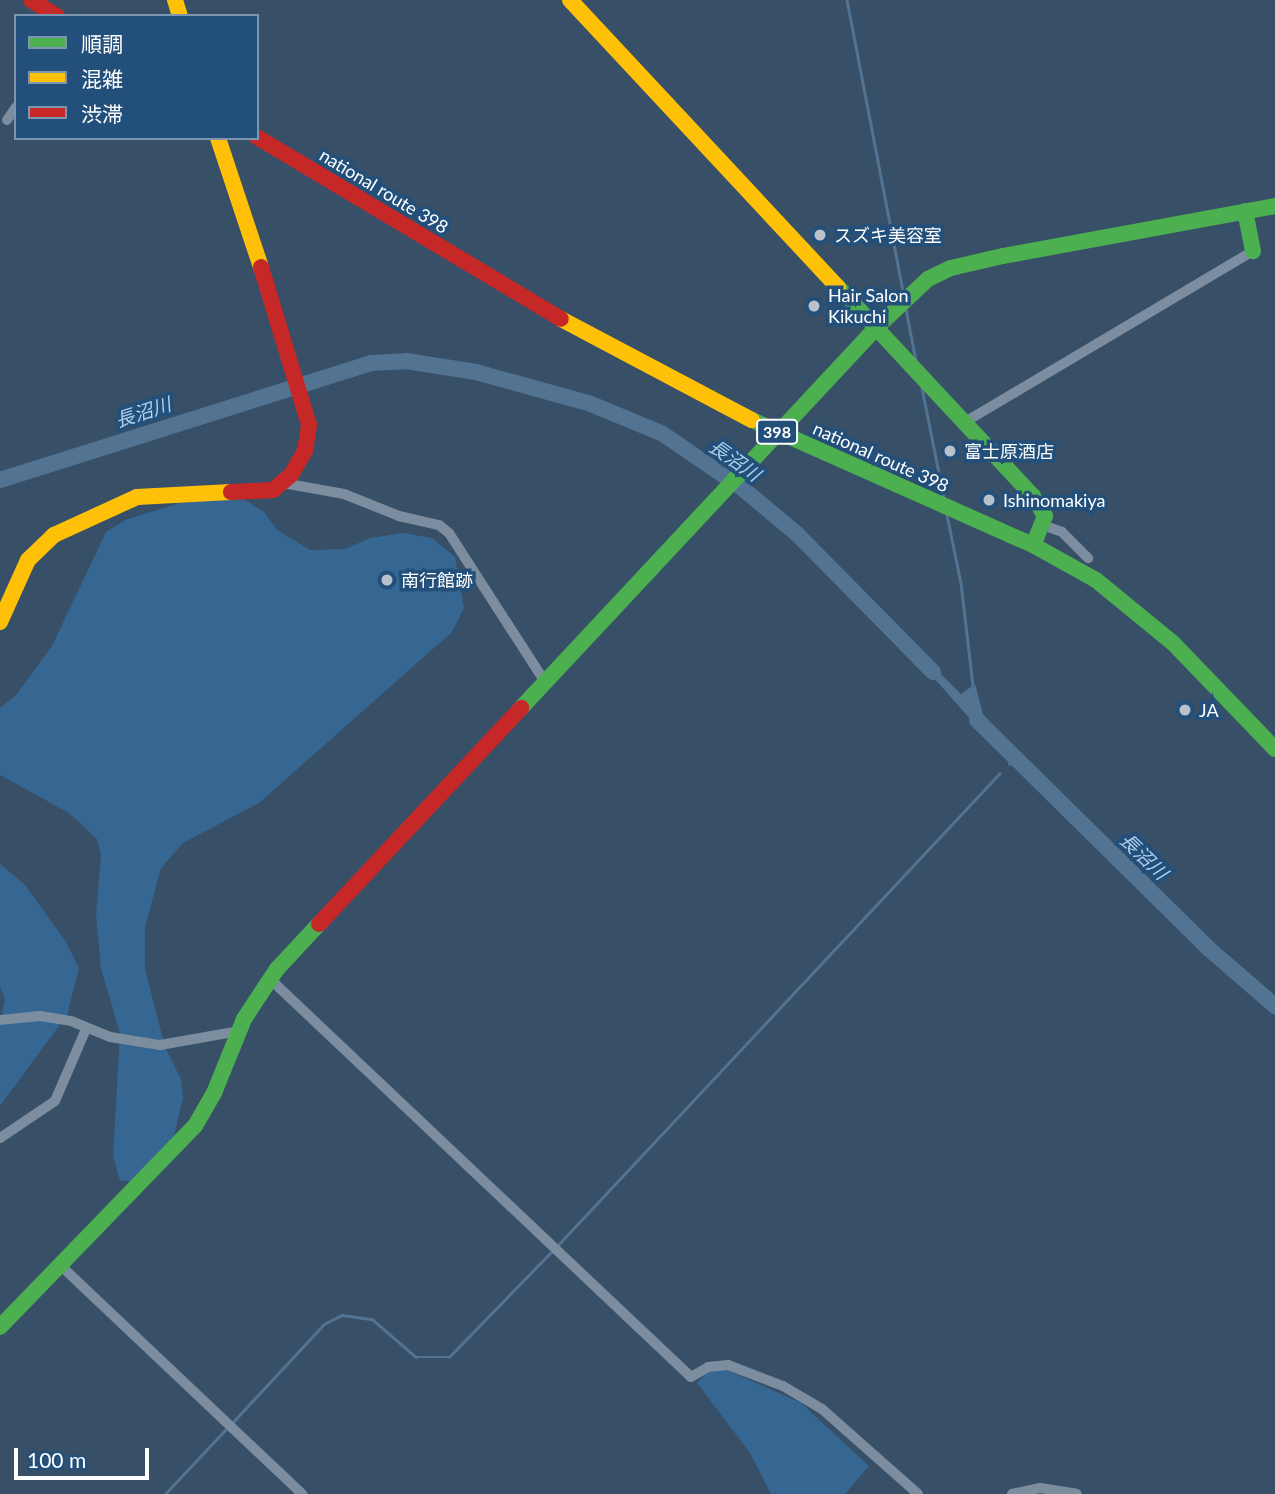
<!DOCTYPE html>
<html>
<head>
<meta charset="utf-8">
<style>
	body { margin:0 }
	#map { position:relative; width:1275px; height:1494px; overflow:hidden; background:#374f67; font-family:Lato,"Noto Sans JP",sans-serif }
	div>[style] { position:absolute }
	.green>* { inset:0; background:#366692 }
	.water>* { inset:0; background:#537393 }
	.stream>* { height:2.5px; margin:-1.25px; padding:0 1.25px; transform-origin:1.25px; border-radius:1.25px; background:#537393 }
	.river>* { height:16px; margin:-8px; padding:0 8px; transform-origin:8px; border-radius:8px; background:#537393 }
	.street>* { height:10px; margin:-5px; padding:0 5px; transform-origin:5px; border-radius:5px; background:#7b8d9e }
	.fast>* { height:16px; margin:-8px; padding:0 8px; transform-origin:8px; border-radius:8px; background:#4caf50 }
	.slow>* { height:16px; margin:-8px; padding:0 8px; transform-origin:8px; border-radius:8px; background:#ffc107 }
	.jam>* { height:16px; margin:-8px; padding:0 8px; transform-origin:8px; border-radius:8px; background:#c62828 }
	.dots>* { width:19px; height:19px; translate:-50% -50%; box-sizing:border-box; border:4px solid #23507b; border-radius:50% }
	span { translate:-50% -50%; white-space:nowrap; text-align:center; line-height:1.15; -webkit-text-stroke:7px #23507b; paint-order:stroke }
	.shield-label span { padding:2px 5px; background:#23507b; border:2px solid; border-radius:5px; -webkit-text-stroke-width:0 }
	.shield-label { font-size:16px; color:#fff; font-weight:700 }
	.street-label { font-size:18px; color:#fff }
	.poi-label { font-size:18px; color:#fff }
	.left { translate:0 -50%; text-align:left }
	.water-label { font-size:19px; color:#b1d1ed; font-style:italic }
	.legend { position:absolute; left:14px; top:14px; width:245px; height:126px; box-sizing:border-box; background:#23507b; border:2px solid #7b96b0; margin:0; padding:9px 12px; list-style:none; font-size:21px; color:#fff }
	.legend li { display:flex; align-items:center; gap:14px; height:35px }
	.legend b { width:35px; border:2px solid #7b96b0 }
	.scale { position:absolute; left:14px; top:1448px; width:135px; height:32px; box-sizing:border-box; border:4px solid #fff; border-top:0; padding-left:9px; font-size:21px; line-height:24px; white-space:nowrap; color:#fff; -webkit-text-stroke:5px #23507b; paint-order:stroke }
</style>
</head>
<body>
<div id="map">
	<div class="green">
		<div style="clip-path:polygon(211px 493px,245px 500px,264px 512px,277px 530px,310px 550px,345px 549px,370px 538px,403px 533px,432px 538px,455px 557px,464px 608px,452px 632px,259px 803px,183px 843px,161px 868px,145px 927px,145px 969px,165px 1047px,181px 1079px,183px 1098px,173px 1140px,132px 1181px,120px 1181px,113px 1156px,120px 1033px,101px 969px,96px 915px,101px 855px,97px 839px,69px 813px,0 775px,0 708px,16px 695px,52px 646px,106px 532px,125px 520px)"></div>
		<div style="clip-path:polygon(0 864px,25px 885px,66px 942px,79px 968px,67px 1015px,0 1106px,0 1022px,5px 999px,0 987px)"></div>
		<div style="clip-path:polygon(727px 1370px,801px 1403px,869px 1466px,845px 1494px,771px 1494px,750px 1453px,697px 1383px,708px 1372px)"></div>
	</div>
	<div class="water">
		<div style="clip-path:polygon(923px 656px,961px 694px,975px 684px,983px 714px,996px 731px,987px 738px,918px 660px)"></div>
	</div>
	<div class="stream">
		<div style="left:847px;top:0;width:297px;rotate:79.1deg"></div>
		<div style="left:906px;top:309px;width:53px;rotate:79.1deg"></div>
		<div style="left:922px;top:388px;width:112px;rotate:78.7deg"></div>
		<div style="left:947px;top:515px;width:69px;rotate:78.4deg"></div>
		<div style="left:961px;top:583px;width:103px;rotate:83.3deg"></div>
		<div style="left:1009px;top:764px;width:9px;rotate:-54deg"></div>
		<div style="left:1275px;top:1006px;width:1px;rotate:-90deg"></div>
		<div style="left:557px;top:1246px;width:647px;rotate:-46.88deg"></div>
		<div style="left:232px;top:1423px;width:135px;rotate:-47.1deg"></div>
		<div style="left:324px;top:1324px;width:20px;rotate:-27deg"></div>
		<div style="left:342px;top:1315px;width:30px;rotate:8deg"></div>
		<div style="left:372px;top:1319px;width:58px;rotate:40.8deg"></div>
		<div style="left:416px;top:1357px;width:33px"></div>
		<div style="left:449px;top:1357px;width:148px;rotate:-45.8deg"></div>
		<div style="left:165px;top:1494px;width:91px;rotate:-46.8deg"></div>
	</div>
	<div class="river">
		<div style="left:0;top:480px;width:389px;rotate:-17.5deg"></div>
		<div style="left:371px;top:363px;width:35px;rotate:-3deg"></div>
		<div style="left:406px;top:361px;width:71px;rotate:8.9deg"></div>
		<div style="left:476px;top:372px;width:119px;rotate:15.5deg"></div>
		<div style="left:591px;top:404px;width:78px;rotate:22.6deg"></div>
		<div style="left:663px;top:434px;width:96px;rotate:34.4deg"></div>
		<div style="left:742px;top:488px;width:72px;rotate:39.9deg"></div>
		<div style="left:797px;top:534px;width:194px;rotate:45.4deg"></div>
		<div style="left:977px;top:720px;width:325px;rotate:44.6deg"></div>
		<div style="left:1208px;top:948px;width:89px;rotate:40.9deg"></div>
	</div>
	<div class="street">
		<div style="left:7px;top:120px;width:16px;rotate:-55deg"></div>
		<div style="left:965px;top:422px;width:335px;rotate:-30.7deg"></div>
		<div style="left:283px;top:483px;width:62px;rotate:10.2deg"></div>
		<div style="left:344px;top:494px;width:59px;rotate:21.8deg"></div>
		<div style="left:399px;top:516px;width:41px;rotate:12.7deg"></div>
		<div style="left:439px;top:525px;width:13px;rotate:39deg"></div>
		<div style="left:449px;top:533px;width:177px;rotate:57.2deg"></div>
		<div style="left:1042px;top:525px;width:21px;rotate:19deg"></div>
		<div style="left:1062px;top:532px;width:37px;rotate:45deg"></div>
		<div style="left:270px;top:979px;width:579px;rotate:43.39deg"></div>
		<div style="left:691px;top:1377px;width:20px;rotate:-30deg"></div>
		<div style="left:708px;top:1367px;width:20px;rotate:-6deg"></div>
		<div style="left:728px;top:1365px;width:59px;rotate:20.9deg"></div>
		<div style="left:783px;top:1386px;width:45px;rotate:30.5deg"></div>
		<div style="left:822px;top:1409px;width:128px;rotate:41.5deg"></div>
		<div style="left:0;top:1020px;width:40px;rotate:-5.7deg"></div>
		<div style="left:40px;top:1016px;width:31px;rotate:9deg"></div>
		<div style="left:71px;top:1021px;width:42px;rotate:22.3deg"></div>
		<div style="left:110px;top:1037px;width:51px;rotate:9.1deg"></div>
		<div style="left:160px;top:1045px;width:80px;rotate:-10deg"></div>
		<div style="left:0;top:1138px;width:66px;rotate:-33.9deg"></div>
		<div style="left:55px;top:1101px;width:78px;rotate:-66.7deg"></div>
		<div style="left:59px;top:1264px;width:335px;rotate:43.4deg"></div>
		<div style="left:1012px;top:1494px;width:29px;rotate:-12deg"></div>
		<div style="left:1040px;top:1488px;width:37px;rotate:9deg"></div>
	</div>
	<div class="fast">
		<div style="left:1245px;top:211px;width:41px;rotate:78.7deg"></div>
		<div style="left:838px;top:287px;width:286px;rotate:47deg"></div>
		<div style="left:1033px;top:496px;width:23px;rotate:59deg"></div>
		<div style="left:1045px;top:516px;width:31px;rotate:112deg"></div>
		<div style="left:752px;top:420px;width:308px;rotate:24deg"></div>
		<div style="left:1033px;top:545px;width:72px;rotate:29.1deg"></div>
		<div style="left:1096px;top:580px;width:99px;rotate:39.3deg"></div>
		<div style="left:1173px;top:643px;width:147px;rotate:46.1deg"></div>
		<div style="left:521px;top:708px;width:521px;rotate:-46.94deg"></div>
		<div style="left:877px;top:327px;width:70px;rotate:-43.3deg"></div>
		<div style="left:928px;top:279px;width:25px;rotate:-26deg"></div>
		<div style="left:951px;top:268px;width:53px;rotate:-13deg"></div>
		<div style="left:1003px;top:256px;width:277px;rotate:-10.4deg"></div>
		<div style="left:0;top:1327px;width:280px;rotate:-45.9deg"></div>
		<div style="left:195px;top:1126px;width:38px;rotate:-60deg"></div>
		<div style="left:214px;top:1093px;width:80px;rotate:-67.9deg"></div>
		<div style="left:244px;top:1019px;width:60px;rotate:-56.6deg"></div>
		<div style="left:277px;top:969px;width:62px;rotate:-47deg"></div>
	</div>
	<div class="slow">
		<div style="left:175px;top:0;width:17px;rotate:73deg"></div>
		<div style="left:570px;top:0;width:393px;rotate:47deg"></div>
		<div style="left:218px;top:138px;width:136px;rotate:71.6deg"></div>
		<div style="left:561px;top:319px;width:216px;rotate:27.9deg"></div>
		<div style="left:0;top:622px;width:68px;rotate:-65.7deg"></div>
		<div style="left:28px;top:560px;width:36px;rotate:-44deg"></div>
		<div style="left:54px;top:535px;width:91px;rotate:-24.6deg"></div>
		<div style="left:137px;top:497px;width:94px;rotate:-3deg"></div>
	</div>
	<div class="jam">
		<div style="left:31px;top:0;width:31px;rotate:32deg"></div>
		<div style="left:257px;top:137px;width:354px;rotate:30.9deg"></div>
		<div style="left:231px;top:492px;width:42px;rotate:-2.7deg"></div>
		<div style="left:273px;top:490px;width:23px;rotate:-40deg"></div>
		<div style="left:291px;top:475px;width:28px;rotate:-60deg"></div>
		<div style="left:305px;top:451px;width:26px;rotate:-81deg"></div>
		<div style="left:309px;top:425px;width:165px;rotate:-106.9deg"></div>
		<div style="left:319px;top:924px;width:296px;rotate:-46.9deg"></div>
	</div>
	<div class="dots">
		<div style="left:820px;top:235px;background:#b9c1ca"></div>
		<div style="left:814px;top:306px;background:#b9c1ca"></div>
		<div style="left:950px;top:451px;background:#b9c1ca"></div>
		<div style="left:989px;top:500px;background:#b9c1ca"></div>
		<div style="left:387px;top:580px;background:#b9c1ca"></div>
		<div style="left:1185px;top:710px;background:#b9c1ca"></div>
	</div>
	<div class="shield-label">
		<span style="left:777px;top:432px">398</span>
	</div>
	<div class="street-label">
		<span style="left:384px;top:191px;rotate:31deg">national route 398</span>
		<span style="left:881px;top:457px;rotate:24deg">national route 398</span>
	</div>
	<div class="poi-label">
		<span class="left" style="left:834px;top:235px">スズキ美容室</span>
		<span class="left" style="left:828px;top:306px">Hair Salon<br>Kikuchi</span>
		<span class="left" style="left:964px;top:451px">富士原酒店</span>
		<span class="left" style="left:1003px;top:500px">Ishinomakiya</span>
		<span class="left" style="left:401px;top:580px">南行館跡</span>
		<span class="left" style="left:1199px;top:710px">JA</span>
	</div>
	<div class="water-label">
		<span style="left:143px;top:412px;rotate:-18deg">長沼川</span>
		<span style="left:735px;top:460px;rotate:35deg">長沼川</span>
		<span style="left:1144px;top:856px;rotate:44deg">長沼川</span>
	</div>
	<ul class="legend">
	<li><b style="height:9px;background:#4caf50"></b>順調</li>
	<li><b style="height:9px;background:#ffc107"></b>混雑</li>
	<li><b style="height:9px;background:#c62828"></b>渋滞</li>
	</ul>
	<div class="scale">100 m</div>
</div>
</body>
</html>
